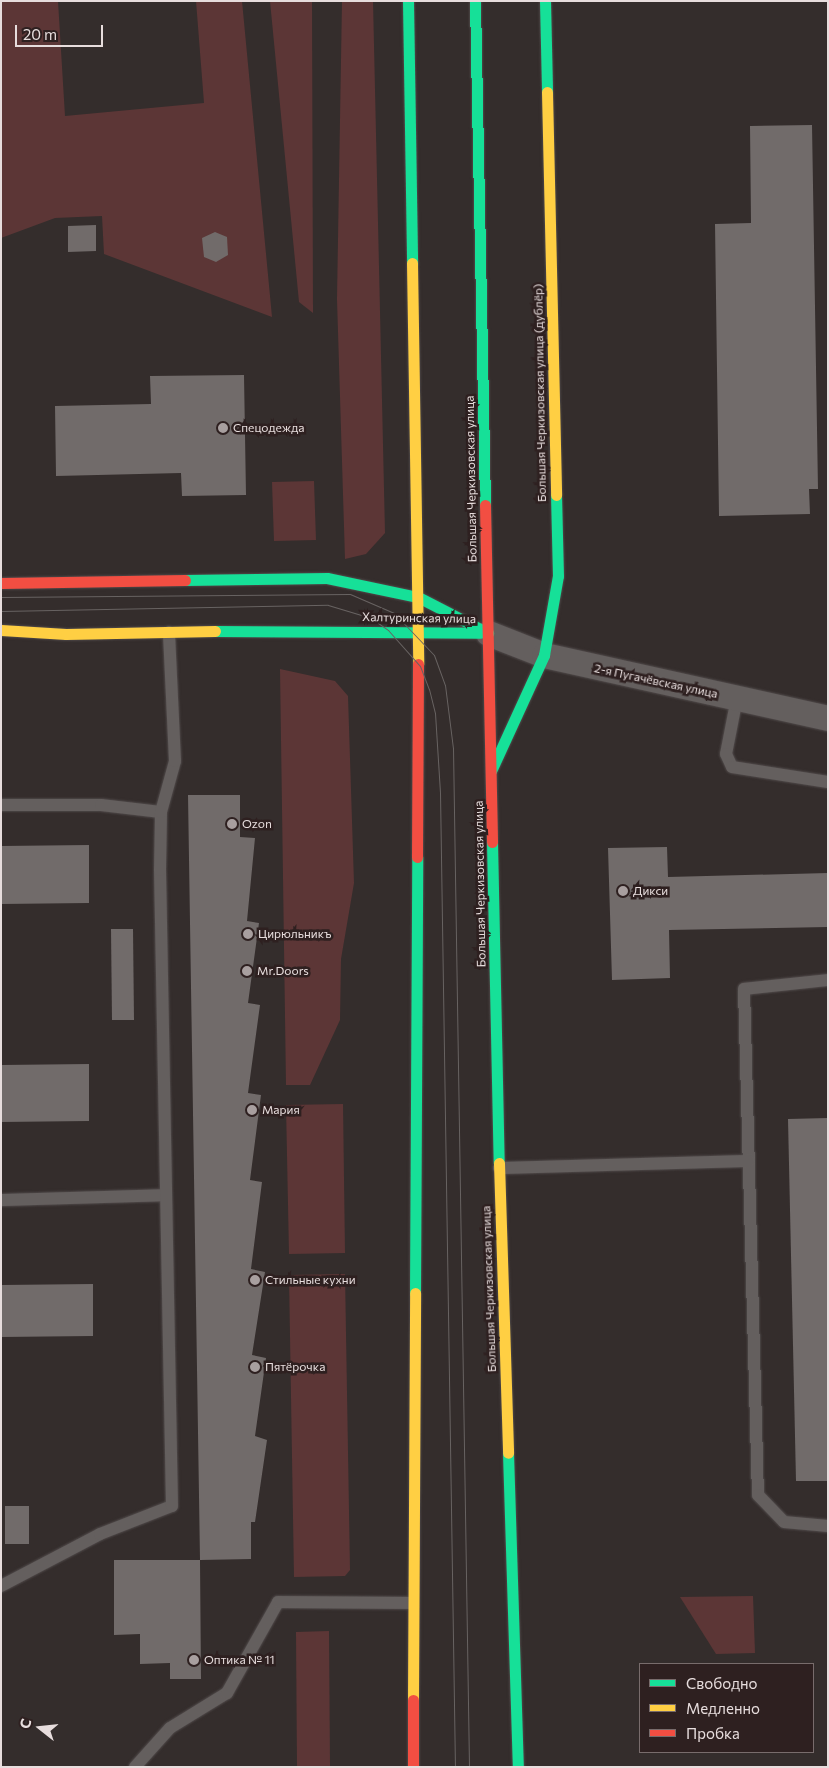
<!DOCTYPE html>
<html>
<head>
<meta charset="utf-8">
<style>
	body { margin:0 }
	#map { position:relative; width:829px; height:1768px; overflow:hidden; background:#342d2c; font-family:Commissioner,sans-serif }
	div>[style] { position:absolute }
	.green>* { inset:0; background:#5c3636 }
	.building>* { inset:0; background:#716b6a }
	.roads { filter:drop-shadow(0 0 1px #504a4a) drop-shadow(0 0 1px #504a4a) }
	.lane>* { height:12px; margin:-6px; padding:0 6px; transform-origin:6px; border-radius:6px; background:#645f5e }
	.street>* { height:25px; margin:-12.5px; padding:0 12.5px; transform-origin:12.5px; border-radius:12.5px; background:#645f5e }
	.fast>* { height:11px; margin:-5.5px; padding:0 5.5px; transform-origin:5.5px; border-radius:5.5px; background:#16e098 }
	.slow>* { height:11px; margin:-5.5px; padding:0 5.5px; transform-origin:5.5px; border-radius:5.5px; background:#ffcf43 }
	.jam>* { height:11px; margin:-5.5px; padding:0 5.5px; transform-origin:5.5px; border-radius:5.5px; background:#f24e42 }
	.tram>* { height:1px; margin:-0.5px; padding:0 0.5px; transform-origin:0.5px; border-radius:0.5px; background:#686362 }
	.dots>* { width:14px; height:14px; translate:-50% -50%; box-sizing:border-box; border:2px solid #2e2020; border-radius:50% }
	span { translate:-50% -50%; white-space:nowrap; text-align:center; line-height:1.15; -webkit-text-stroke:5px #2e2020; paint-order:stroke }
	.street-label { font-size:12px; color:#e7dddd }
	.poi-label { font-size:12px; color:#e7dddd }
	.left { translate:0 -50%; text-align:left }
	.frame { position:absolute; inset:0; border:2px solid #e7dddd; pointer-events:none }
	.legend { position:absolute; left:639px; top:1663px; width:175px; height:90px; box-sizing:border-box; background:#2e2020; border:1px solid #786c6c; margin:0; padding:6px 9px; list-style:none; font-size:15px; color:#e7dddd }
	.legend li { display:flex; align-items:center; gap:10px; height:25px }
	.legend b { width:25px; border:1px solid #786c6c }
	.north { position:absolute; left:15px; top:1703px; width:50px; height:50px; -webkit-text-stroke:4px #2e2020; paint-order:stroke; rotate:286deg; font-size:14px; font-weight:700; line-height:20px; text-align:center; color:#e7dddd }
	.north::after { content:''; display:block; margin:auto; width:18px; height:22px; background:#e7dddd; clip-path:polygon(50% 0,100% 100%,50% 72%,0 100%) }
	.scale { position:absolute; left:15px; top:25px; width:88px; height:22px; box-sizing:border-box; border:2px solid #e7dddd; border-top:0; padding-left:6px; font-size:15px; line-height:18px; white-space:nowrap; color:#e7dddd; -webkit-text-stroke:4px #2e2020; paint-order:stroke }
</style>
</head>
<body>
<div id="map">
	<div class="green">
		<div style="clip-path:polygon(1px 1px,58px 1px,65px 116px,204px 103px,196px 1px,242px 1px,272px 317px,104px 254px,102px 216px,55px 218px,1px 238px)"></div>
		<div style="clip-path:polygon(270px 1px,312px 1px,313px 313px,299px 302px)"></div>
		<div style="clip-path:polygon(342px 1px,373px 1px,385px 533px,366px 554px,345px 559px,337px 299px)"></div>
		<div style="clip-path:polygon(314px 481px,316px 540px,274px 541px,272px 482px)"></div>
		<div style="clip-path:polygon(280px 669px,335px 681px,348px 696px,354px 883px,341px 959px,340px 1020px,310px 1085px,286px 1085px)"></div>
		<div style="clip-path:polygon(343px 1104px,345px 1253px,289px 1254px,286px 1105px)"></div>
		<div style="clip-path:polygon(345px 1274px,350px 1570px,345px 1576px,294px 1577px,289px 1275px)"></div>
		<div style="clip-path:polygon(753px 1596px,755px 1653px,716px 1654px,680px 1597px)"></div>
		<div style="clip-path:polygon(329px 1631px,330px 1767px,297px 1767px,296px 1632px)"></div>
	</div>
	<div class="building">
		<div style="clip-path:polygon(812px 125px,818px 489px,809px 489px,810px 514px,719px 516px,715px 224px,751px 223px,750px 126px)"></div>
		<div style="clip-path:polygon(96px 225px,96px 251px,68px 252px,68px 226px)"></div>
		<div style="clip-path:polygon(215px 232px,227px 237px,228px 255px,216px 262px,204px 257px,202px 238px)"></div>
		<div style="clip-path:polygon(244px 375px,246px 495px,182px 496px,181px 473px,56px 476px,55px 406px,151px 404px,150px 376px)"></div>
		<div style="clip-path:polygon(188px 795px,240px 795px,240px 837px,255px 838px,247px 921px,259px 923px,248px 1003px,260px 1005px,248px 1093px,261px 1095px,250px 1180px,262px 1182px,251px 1269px,265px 1272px,252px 1355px,266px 1358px,255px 1436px,267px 1440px,255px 1522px,251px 1522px,251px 1559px,200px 1560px)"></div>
		<div style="clip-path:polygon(89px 845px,89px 903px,1px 904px,1px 846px)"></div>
		<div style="clip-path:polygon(667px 847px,668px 877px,828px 873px,828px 927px,669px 930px,670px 978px,612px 980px,608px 848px)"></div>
		<div style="clip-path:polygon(111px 929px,133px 929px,134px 1020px,112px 1020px)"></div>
		<div style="clip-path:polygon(89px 1064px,89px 1121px,1px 1122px,1px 1065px)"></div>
		<div style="clip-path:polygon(828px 1118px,828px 1481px,796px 1481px,788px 1119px)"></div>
		<div style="clip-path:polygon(93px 1284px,93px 1336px,1px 1337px,1px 1285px)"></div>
		<div style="clip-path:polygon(5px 1506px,29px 1506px,29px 1544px,5px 1544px)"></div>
		<div style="clip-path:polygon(114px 1560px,200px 1560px,201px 1679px,170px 1679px,170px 1663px,140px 1664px,140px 1634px,114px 1635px)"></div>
	</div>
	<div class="roads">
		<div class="lane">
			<div style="left:737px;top:698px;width:57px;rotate:101.1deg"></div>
			<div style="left:726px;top:754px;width:14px;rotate:65deg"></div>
			<div style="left:732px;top:767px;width:97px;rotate:8.9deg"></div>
			<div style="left:1px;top:805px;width:100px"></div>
			<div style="left:101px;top:805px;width:60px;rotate:6.7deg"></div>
			<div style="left:828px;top:980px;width:84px;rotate:173.9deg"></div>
			<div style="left:744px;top:989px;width:506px;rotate:88.42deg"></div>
			<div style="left:758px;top:1495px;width:37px;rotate:46deg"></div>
			<div style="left:784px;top:1522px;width:44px;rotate:5.2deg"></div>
			<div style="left:499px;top:1168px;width:250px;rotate:-1.6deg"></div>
			<div style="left:1px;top:1200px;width:164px;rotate:-1.7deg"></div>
			<div style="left:1px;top:1586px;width:112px;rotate:-27.7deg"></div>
			<div style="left:100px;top:1534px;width:77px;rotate:-21.3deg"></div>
			<div style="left:172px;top:1506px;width:636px;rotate:-91.08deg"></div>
			<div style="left:160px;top:870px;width:58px;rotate:-89deg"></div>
			<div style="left:161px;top:812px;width:53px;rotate:-74.6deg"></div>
			<div style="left:175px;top:761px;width:129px;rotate:-92.7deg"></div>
			<div style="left:135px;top:1767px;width:52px;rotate:-48.1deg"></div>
			<div style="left:170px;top:1728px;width:67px;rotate:-31.6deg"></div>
			<div style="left:227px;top:1693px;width:104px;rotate:-60.7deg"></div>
			<div style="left:278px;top:1602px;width:134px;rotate:0.4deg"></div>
		</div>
		<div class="street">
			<div style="left:488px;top:633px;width:60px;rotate:21.4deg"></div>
			<div style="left:544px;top:655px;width:291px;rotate:12.5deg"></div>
		</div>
		<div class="fast">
			<div style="left:408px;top:1px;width:262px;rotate:89.1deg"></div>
			<div style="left:475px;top:1px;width:504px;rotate:88.86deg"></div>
			<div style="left:545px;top:1px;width:91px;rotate:88.7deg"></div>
			<div style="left:185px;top:580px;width:142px;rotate:-0.8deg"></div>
			<div style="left:327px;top:578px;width:93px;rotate:11.8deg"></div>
			<div style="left:418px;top:597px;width:79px;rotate:27.2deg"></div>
			<div style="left:215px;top:631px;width:265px;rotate:0.4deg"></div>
			<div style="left:491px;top:771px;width:128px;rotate:-65.4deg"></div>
			<div style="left:544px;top:655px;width:80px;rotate:-80deg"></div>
			<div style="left:558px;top:576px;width:81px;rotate:-91.4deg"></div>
			<div style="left:492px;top:842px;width:321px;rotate:88.8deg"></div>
			<div style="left:415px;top:1293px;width:436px;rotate:-89.7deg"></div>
			<div style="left:508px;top:1453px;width:314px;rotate:88.2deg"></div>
		</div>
		<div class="slow">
			<div style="left:547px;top:92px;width:403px;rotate:88.7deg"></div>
			<div style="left:412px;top:263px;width:401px;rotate:89.1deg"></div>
			<div style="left:1px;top:630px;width:65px;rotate:3.5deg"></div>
			<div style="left:66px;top:634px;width:149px;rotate:-1.2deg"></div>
			<div style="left:499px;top:1163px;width:290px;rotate:88.2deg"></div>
			<div style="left:413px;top:1700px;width:407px;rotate:-89.7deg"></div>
		</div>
		<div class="jam">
			<div style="left:485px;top:505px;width:337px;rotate:88.8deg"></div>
			<div style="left:1px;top:583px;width:184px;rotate:-0.9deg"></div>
			<div style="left:417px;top:857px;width:193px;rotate:-89.7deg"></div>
			<div style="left:413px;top:1767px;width:67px;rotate:-90deg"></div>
		</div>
	</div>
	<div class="tram">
		<div style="left:1px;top:597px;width:349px;rotate:-0.5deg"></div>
		<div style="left:350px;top:594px;width:48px;rotate:23.4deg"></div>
		<div style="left:394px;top:613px;width:58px;rotate:46.4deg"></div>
		<div style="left:434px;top:655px;width:32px;rotate:70deg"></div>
		<div style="left:445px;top:685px;width:64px;rotate:82.8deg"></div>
		<div style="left:453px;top:748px;width:1019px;rotate:89.1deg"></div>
		<div style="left:1px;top:611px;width:327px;rotate:-1.1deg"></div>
		<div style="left:328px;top:605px;width:45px;rotate:16.8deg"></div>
		<div style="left:371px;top:618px;width:21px;rotate:35deg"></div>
		<div style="left:388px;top:630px;width:48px;rotate:48.4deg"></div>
		<div style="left:420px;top:666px;width:25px;rotate:69deg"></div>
		<div style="left:429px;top:689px;width:25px;rotate:76deg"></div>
		<div style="left:435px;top:713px;width:79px;rotate:86.4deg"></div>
		<div style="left:440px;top:792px;width:975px;rotate:89.12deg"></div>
	</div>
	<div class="dots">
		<div style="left:223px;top:428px;background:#a89f9f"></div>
		<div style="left:232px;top:824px;background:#a89f9f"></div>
		<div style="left:623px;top:891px;background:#a89f9f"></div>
		<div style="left:248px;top:934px;background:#a89f9f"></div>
		<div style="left:247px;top:971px;background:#a89f9f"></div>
		<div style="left:252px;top:1110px;background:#a89f9f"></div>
		<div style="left:255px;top:1280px;background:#a89f9f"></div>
		<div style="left:255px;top:1367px;background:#a89f9f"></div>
		<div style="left:194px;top:1660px;background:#a89f9f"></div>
	</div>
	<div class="street-label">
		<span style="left:540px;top:393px;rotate:-91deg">Большая Черкизовская улица (дублёр)</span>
		<span style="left:471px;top:479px;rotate:-91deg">Большая Черкизовская улица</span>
		<span style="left:419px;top:618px;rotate:1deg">Халтуринская улица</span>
		<span style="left:656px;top:681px;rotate:12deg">2-я Пугачёвская улица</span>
		<span style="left:480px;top:884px;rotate:-91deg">Большая Черкизовская улица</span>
		<span style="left:489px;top:1289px;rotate:-92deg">Большая Черкизовская улица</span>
	</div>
	<div class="poi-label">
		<span class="left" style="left:233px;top:428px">Спецодежда</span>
		<span class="left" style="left:242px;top:824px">Ozon</span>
		<span class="left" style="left:633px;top:891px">Дикси</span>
		<span class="left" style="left:258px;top:934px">Цирюльникъ</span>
		<span class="left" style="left:257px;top:971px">Mr.Doors</span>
		<span class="left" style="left:262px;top:1110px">Мария</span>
		<span class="left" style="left:265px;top:1280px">Стильные кухни</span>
		<span class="left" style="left:265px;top:1367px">Пятёрочка</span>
		<span class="left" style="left:204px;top:1660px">Оптика № 11</span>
	</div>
	<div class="frame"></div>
	<ul class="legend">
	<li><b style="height:6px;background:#16e098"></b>Свободно</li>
	<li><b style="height:6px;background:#ffcf43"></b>Медленно</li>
	<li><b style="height:6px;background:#f24e42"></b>Пробка</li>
	</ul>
	<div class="north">С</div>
	<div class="scale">20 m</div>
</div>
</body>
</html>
